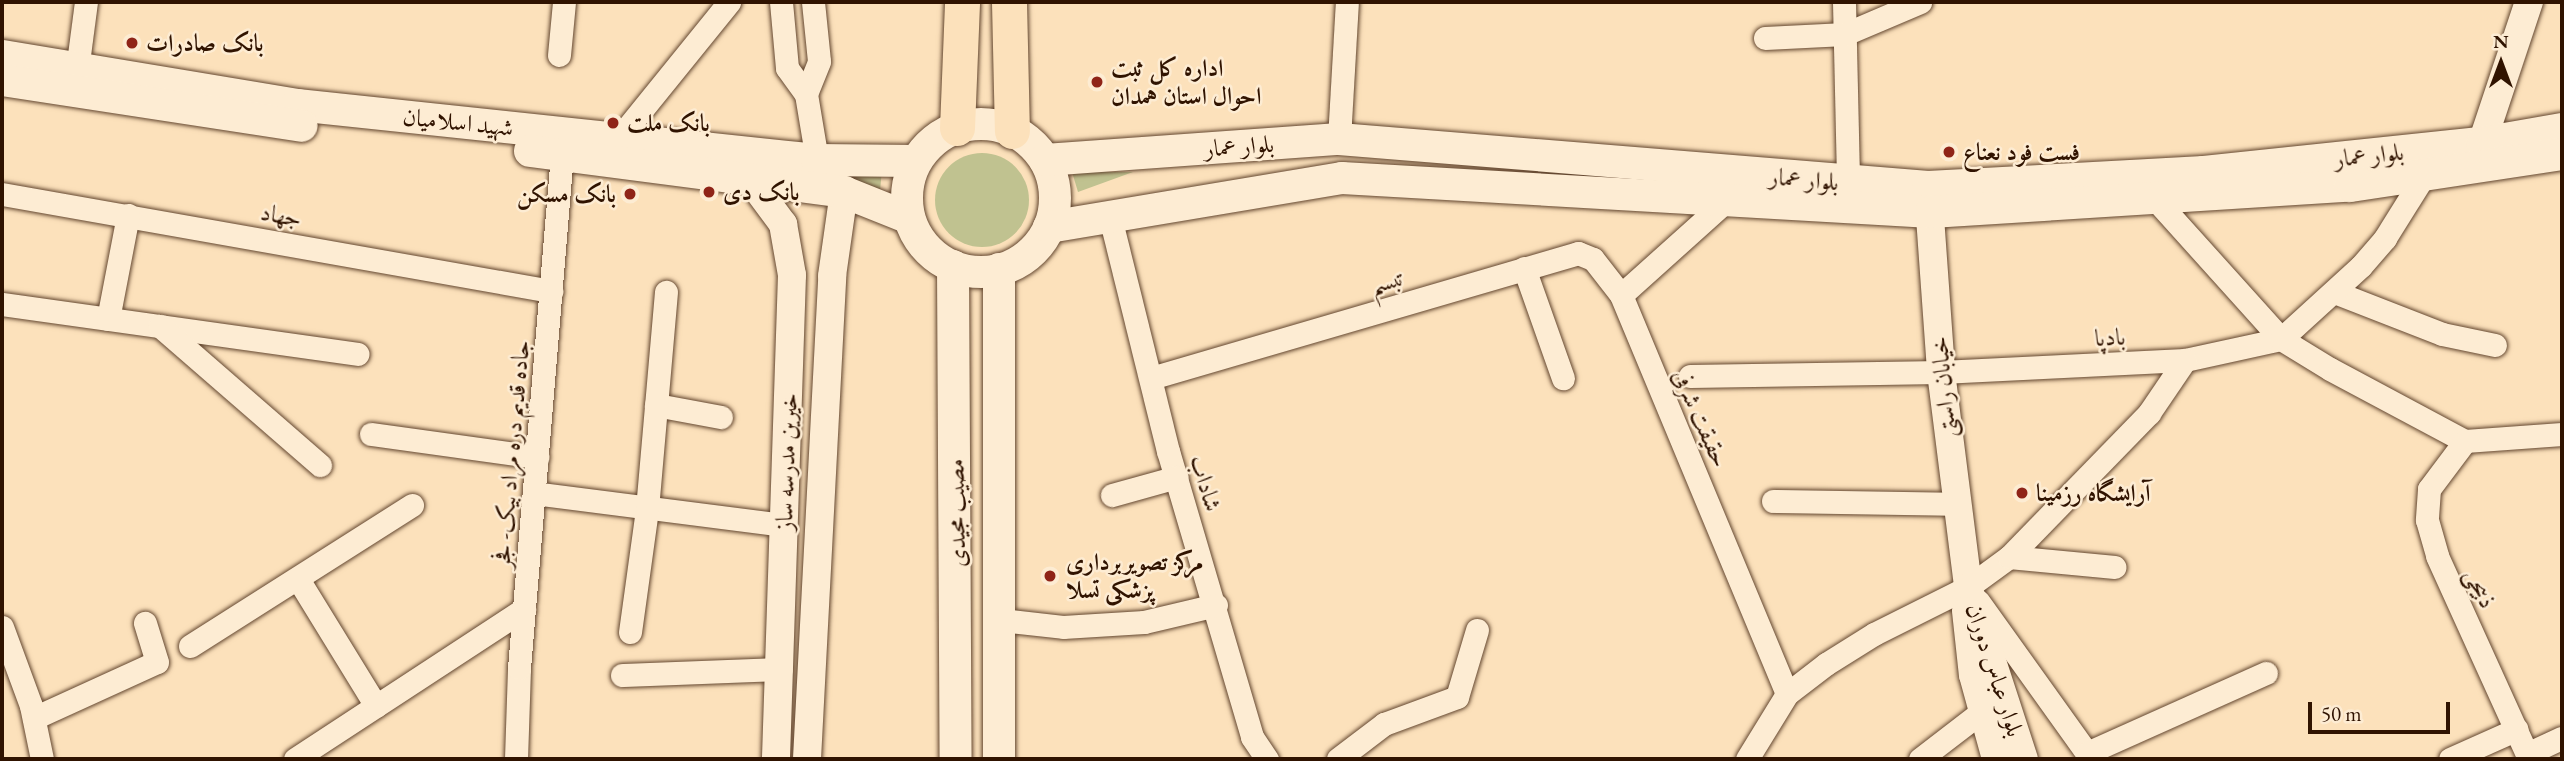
<!DOCTYPE html>
<html>
<head>
<meta charset="utf-8">
<style>
	body { margin:0 }
	#map { position:relative; width:2564px; height:761px; overflow:hidden; background:#fce1bb; font-family:"EB Garamond",Amiri,serif }
	div>[style] { position:absolute }
	.green>* { inset:0; background:#c0c290 }
	.round { border-radius:50% }
	.roads { filter:drop-shadow(0 0 2px #63462f) drop-shadow(0 0 2px #63462f) }
	.minor>* { height:23px; margin:-11.5px; padding:0 11.5px; transform-origin:11.5px; border-radius:11.5px; background:#fdecd3 }
	.tertiary>* { height:28px; margin:-14px; padding:0 14px; transform-origin:14px; border-radius:14px; background:#fdecd3 }
	.secondary>* { height:32px; margin:-16px; padding:0 16px; transform-origin:16px; border-radius:16px; background:#fdecd3 }
	.secondary>.ring { margin:-16px; padding:0; box-sizing:content-box; background:none; border:32px solid #fdecd3; border-radius:50% }
	.primary>* { height:35px; margin:-17.5px; padding:0 17.5px; transform-origin:17.5px; border-radius:17.5px; background:#fce1bb }
	.dots>* { width:19px; height:19px; translate:-50% -50%; box-sizing:border-box; border:4px solid #fdecd3; border-radius:50% }
	span { translate:-50% -50%; white-space:nowrap; text-align:center; line-height:1.15; -webkit-text-stroke:5px #fdecd3; paint-order:stroke }
	.poi-label { font-size:24px; color:#301300; font-weight:700 }
	.left { translate:0 -50%; text-align:left }
	.right { translate:-100% -50%; text-align:right }
	.street-label { font-size:24px; color:#301300 }
	.frame { position:absolute; inset:0; border:4px solid #301300; pointer-events:none }
	.north { position:absolute; left:2466px; top:28px; width:70px; height:70px; -webkit-text-stroke:5px #fdecd3; paint-order:stroke; rotate:0deg; font-size:19px; font-weight:700; line-height:28px; text-align:center; color:#301300 }
	.north::after { content:''; display:block; margin:auto; width:24px; height:32px; background:#301300; clip-path:polygon(50% 0,100% 100%,50% 72%,0 100%) }
	.scale { position:absolute; left:2308px; top:702px; width:142px; height:32px; box-sizing:border-box; border:4px solid #301300; border-top:0; padding-left:9px; font-size:21px; line-height:24px; white-space:nowrap; color:#301300; -webkit-text-stroke:5px #fdecd3; paint-order:stroke }
</style>
</head>
<body>
<div id="map">
	<div class="green">
		<div class="round" style="left:935px;top:153px;width:94px;height:94px"></div>
		<div style="clip-path:polygon(882px 169px,880px 191px,820px 175px)"></div>
		<div style="clip-path:polygon(1072px 172px,1133px 172px,1078px 192px)"></div>
	</div>
	<div class="roads">
		<div class="minor">
			<div style="left:781px;top:2px;width:66px;rotate:84.8deg"></div>
			<div style="left:787px;top:68px;width:32px;rotate:54deg"></div>
			<div style="left:1844px;top:2px;width:181px;rotate:88.7deg"></div>
			<div style="left:1765px;top:38px;width:80px;rotate:-2.9deg"></div>
			<div style="left:1845px;top:34px;width:82px;rotate:-23.1deg"></div>
			<div style="left:559px;top:55px;width:53px;rotate:-84.6deg"></div>
			<div style="left:77px;top:70px;width:69px;rotate:-82.5deg"></div>
			<div style="left:806px;top:94px;width:35px;rotate:-68deg"></div>
			<div style="left:819px;top:61px;width:59px;rotate:-95.8deg"></div>
			<div style="left:806px;top:94px;width:67px;rotate:80.5deg"></div>
			<div style="left:619px;top:138px;width:175px;rotate:-51deg"></div>
			<div style="left:1339px;top:139px;width:137px;rotate:-86.7deg"></div>
			<div style="left:2px;top:194px;width:558px;rotate:10.02deg"></div>
			<div style="left:1727px;top:200px;width:142px;rotate:138.1deg"></div>
			<div style="left:1621px;top:295px;width:432px;rotate:67.4deg"></div>
			<div style="left:2156px;top:200px;width:187px;rotate:48deg"></div>
			<div style="left:2281px;top:339px;width:57px;rotate:31.5deg"></div>
			<div style="left:2330px;top:369px;width:153px;rotate:28.1deg"></div>
			<div style="left:2465px;top:441px;width:97px;rotate:-4.1deg"></div>
			<div style="left:1110px;top:217px;width:241px;rotate:76.1deg"></div>
			<div style="left:1168px;top:451px;width:298px;rotate:73.6deg"></div>
			<div style="left:1252px;top:737px;width:27px;rotate:56deg"></div>
			<div style="left:1524px;top:268px;width:117px;rotate:70.5deg"></div>
			<div style="left:2337px;top:293px;width:113px;rotate:21.3deg"></div>
			<div style="left:2442px;top:334px;width:54px;rotate:11.7deg"></div>
			<div style="left:2px;top:304px;width:359px;rotate:8deg"></div>
			<div style="left:108px;top:319px;width:106px;rotate:-79.1deg"></div>
			<div style="left:160px;top:326px;width:212px;rotate:41deg"></div>
			<div style="left:1690px;top:376px;width:251px;rotate:-0.9deg"></div>
			<div style="left:1941px;top:372px;width:244px;rotate:-2.8deg"></div>
			<div style="left:2185px;top:360px;width:98px;rotate:-12.3deg"></div>
			<div style="left:2281px;top:339px;width:108px;rotate:-42.4deg"></div>
			<div style="left:2361px;top:266px;width:37px;rotate:-49deg"></div>
			<div style="left:2385px;top:238px;width:75px;rotate:-58deg"></div>
			<div style="left:1151px;top:378px;width:445px;rotate:-16.3deg"></div>
			<div style="left:1578px;top:253px;width:16px;rotate:22deg"></div>
			<div style="left:1593px;top:259px;width:46px;rotate:52.1deg"></div>
			<div style="left:656px;top:405px;width:66px;rotate:10.5deg"></div>
			<div style="left:371px;top:434px;width:168px;rotate:7.9deg"></div>
			<div style="left:2465px;top:441px;width:60px;rotate:126.9deg"></div>
			<div style="left:2429px;top:489px;width:31px;rotate:94deg"></div>
			<div style="left:2427px;top:520px;width:37px;rotate:74deg"></div>
			<div style="left:2437px;top:556px;width:223px;rotate:65.6deg"></div>
			<div style="left:534px;top:493px;width:253px;rotate:7.3deg"></div>
			<div style="left:1112px;top:495px;width:67px;rotate:-15.5deg"></div>
			<div style="left:1773px;top:501px;width:182px;rotate:0.9deg"></div>
			<div style="left:2009px;top:557px;width:106px;rotate:5.4deg"></div>
			<div style="left:298px;top:579px;width:149px;rotate:58.4deg"></div>
			<div style="left:1978px;top:601px;width:194px;rotate:54.4deg"></div>
			<div style="left:1001px;top:620px;width:62px;rotate:6.4deg"></div>
			<div style="left:1063px;top:627px;width:81px;rotate:-3.5deg"></div>
			<div style="left:1144px;top:622px;width:74px;rotate:-13.3deg"></div>
			<div style="left:2px;top:627px;width:84px;rotate:69.8deg"></div>
			<div style="left:31px;top:706px;width:54px;rotate:78.3deg"></div>
			<div style="left:630px;top:632px;width:124px;rotate:-82.1deg"></div>
			<div style="left:647px;top:509px;width:218px;rotate:-85deg"></div>
			<div style="left:190px;top:646px;width:263px;rotate:-32.4deg"></div>
			<div style="left:622px;top:675px;width:159px;rotate:-2.2deg"></div>
			<div style="left:34px;top:718px;width:135px;rotate:-24.5deg"></div>
			<div style="left:157px;top:662px;width:41px;rotate:-107.1deg"></div>
			<div style="left:2087px;top:753px;width:196px;rotate:-24.1deg"></div>
			<div style="left:2527px;top:754px;width:38px;rotate:-25deg"></div>
			<div style="left:295px;top:759px;width:274px;rotate:-33.2deg"></div>
			<div style="left:516px;top:759px;width:91px;rotate:-88.1deg"></div>
			<div style="left:519px;top:668px;width:516px;rotate:-85.22deg"></div>
			<div style="left:1338px;top:759px;width:58px;rotate:-37.3deg"></div>
			<div style="left:1384px;top:724px;width:78px;rotate:-20.3deg"></div>
			<div style="left:1457px;top:697px;width:70px;rotate:-73.4deg"></div>
			<div style="left:1747px;top:759px;width:76px;rotate:-58.4deg"></div>
			<div style="left:1787px;top:694px;width:49px;rotate:-37.6deg"></div>
			<div style="left:1826px;top:664px;width:57px;rotate:-32deg"></div>
			<div style="left:1874px;top:634px;width:105px;rotate:-26.6deg"></div>
			<div style="left:1968px;top:587px;width:51px;rotate:-36.2deg"></div>
			<div style="left:2009px;top:557px;width:201px;rotate:-45.8deg"></div>
			<div style="left:2149px;top:413px;width:64px;rotate:-55.8deg"></div>
			<div style="left:1920px;top:759px;width:77px;rotate:-37.6deg"></div>
			<div style="left:2450px;top:759px;width:73px;rotate:-24.1deg"></div>
		</div>
		<div class="tertiary">
			<div style="left:2482px;top:143px;width:149px;rotate:-71.6deg"></div>
			<div style="left:748px;top:177px;width:59px;rotate:53.3deg"></div>
			<div style="left:783px;top:224px;width:52px;rotate:80deg"></div>
			<div style="left:792px;top:275px;width:484px;rotate:91.9deg"></div>
			<div style="left:1928px;top:189px;width:183px;rotate:85.9deg"></div>
			<div style="left:1941px;top:372px;width:217px;rotate:82.8deg"></div>
			<div style="left:1968px;top:587px;width:181px;rotate:72deg"></div>
			<div style="left:1966px;top:611px;width:64px;rotate:83.8deg"></div>
			<div style="left:1973px;top:675px;width:87px;rotate:74.7deg"></div>
			<div style="left:807px;top:759px;width:484px;rotate:-87deg"></div>
			<div style="left:832px;top:276px;width:85px;rotate:-81.9deg"></div>
		</div>
		<div class="secondary">
			<div style="left:2px;top:56px;width:299px;rotate:9.4deg"></div>
			<div style="left:297px;top:105px;width:523px;rotate:6.04deg"></div>
			<div style="left:817px;top:160px;width:99px;rotate:0.6deg"></div>
			<div style="left:2px;top:80px;width:303px;rotate:8.7deg"></div>
			<div class="ring" style="left:907px;top:124px;width:116px;height:116px"></div>
			<div style="left:530px;top:151px;width:317px;rotate:7.4deg"></div>
			<div style="left:844px;top:192px;width:70px;rotate:21.8deg"></div>
			<div style="left:1045px;top:160px;width:295px;rotate:-4.1deg"></div>
			<div style="left:1339px;top:139px;width:591px;rotate:4.66deg"></div>
			<div style="left:1928px;top:187px;width:276px;rotate:-3.1deg"></div>
			<div style="left:2204px;top:172px;width:280px;rotate:-6deg"></div>
			<div style="left:2482px;top:143px;width:81px;rotate:-9.9deg"></div>
			<div style="left:1049px;top:227px;width:297px;rotate:-9.5deg"></div>
			<div style="left:1342px;top:178px;width:590px;rotate:3.3deg"></div>
			<div style="left:1931px;top:212px;width:420px;rotate:-3.6deg"></div>
			<div style="left:2350px;top:186px;width:214px;rotate:-8.6deg"></div>
			<div style="left:953px;top:266px;width:493px;rotate:89.7deg"></div>
			<div style="left:999px;top:269px;width:490px;rotate:90deg"></div>
		</div>
		<div class="primary">
			<div style="left:1009px;top:2px;width:129px;rotate:88.7deg"></div>
			<div style="left:957px;top:128px;width:126px;rotate:-87.7deg"></div>
		</div>
	</div>
	<div class="dots">
		<div style="left:132px;top:43px;background:#8f2418"></div>
		<div style="left:1097px;top:82px;background:#8f2418"></div>
		<div style="left:613px;top:123px;background:#8f2418"></div>
		<div style="left:1949px;top:152px;background:#8f2418"></div>
		<div style="left:709px;top:192px;background:#8f2418"></div>
		<div style="left:630px;top:194px;background:#8f2418"></div>
		<div style="left:2022px;top:493px;background:#8f2418"></div>
		<div style="left:1050px;top:576px;background:#8f2418"></div>
	</div>
	<div class="poi-label">
		<span class="left" style="left:146px;top:43px">بانک صادرات</span>
		<span class="left" style="left:1111px;top:82px">اداره کل ثبت<br>احوال استان همدان</span>
		<span class="left" style="left:627px;top:123px">بانک ملت</span>
		<span class="left" style="left:1963px;top:152px">فست فود نعناع</span>
		<span class="left" style="left:723px;top:192px">بانک دی</span>
		<span class="right" style="left:616px;top:194px">بانک مسکن</span>
		<span class="left" style="left:2036px;top:493px">آرایشگاه رزمینا</span>
		<span class="left" style="left:1066px;top:576px">مرکز تصویربرداری<br>پزشکی تسلا</span>
	</div>
	<div class="street-label">
		<span style="left:458px;top:122px;rotate:6deg">شهید اسلامیان</span>
		<span style="left:1239px;top:146px;rotate:-4deg">بلوار عمار</span>
		<span style="left:2369px;top:155px;rotate:-6deg">بلوار عمار</span>
		<span style="left:1804px;top:179px;rotate:5deg">بلوار عمار</span>
		<span style="left:281px;top:215px;rotate:10deg">جهاد</span>
		<span style="left:1387px;top:281px;rotate:-16deg">تبسم</span>
		<span style="left:2110px;top:337px;rotate:-3deg">بادپا</span>
		<span style="left:1943px;top:387px;rotate:-95deg">خیابان راستی</span>
		<span style="left:1701px;top:418px;rotate:66deg">حقیقت شرفی</span>
		<span style="left:511px;top:454px;rotate:-85deg">جاده قدیم دره مراد بیک- فجر</span>
		<span style="left:786px;top:462px;rotate:-88deg">خیرین مدرسه ساز</span>
		<span style="left:1206px;top:483px;rotate:73deg">شاداب</span>
		<span style="left:956px;top:513px;rotate:-91deg">مصیب مجیدی</span>
		<span style="left:2481px;top:588px;rotate:65deg">ذبیحی</span>
		<span style="left:1995px;top:670px;rotate:72deg">بلوار عباس دوران</span>
	</div>
	<div class="frame"></div>
	<div class="north">N</div>
	<div class="scale">50 m</div>
</div>
</body>
</html>
